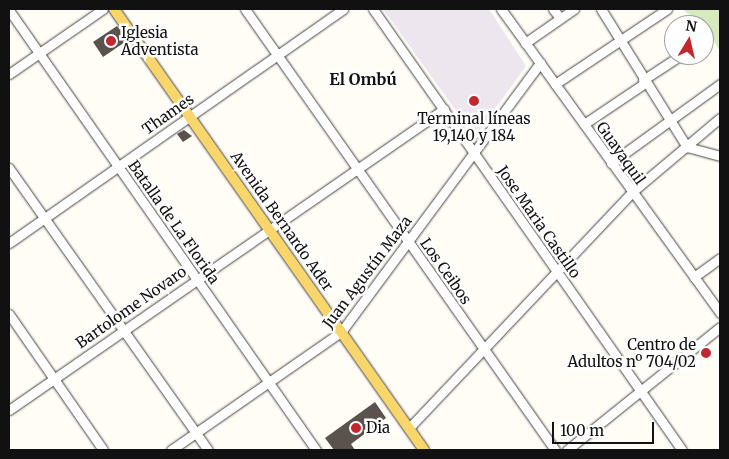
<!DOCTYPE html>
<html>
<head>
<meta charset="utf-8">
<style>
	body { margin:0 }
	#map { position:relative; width:729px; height:459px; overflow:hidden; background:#fffdf5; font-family:Merriweather,serif }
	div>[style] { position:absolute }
	.industrial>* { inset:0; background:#eee6ef }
	.green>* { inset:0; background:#d5ebbd }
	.building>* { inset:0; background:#5a524d }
	.roads { filter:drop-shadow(0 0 1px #444) drop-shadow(0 0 1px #444) }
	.minor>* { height:9px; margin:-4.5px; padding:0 4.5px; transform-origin:4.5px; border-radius:4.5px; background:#fff }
	.major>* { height:10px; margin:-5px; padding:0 5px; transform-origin:5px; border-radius:5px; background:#f9d66b }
	.dots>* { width:14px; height:14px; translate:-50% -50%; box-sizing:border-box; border:2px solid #fff; border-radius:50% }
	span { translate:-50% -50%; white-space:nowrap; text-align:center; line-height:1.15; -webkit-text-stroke:5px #fff; paint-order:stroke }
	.poi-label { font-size:15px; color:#111 }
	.left { translate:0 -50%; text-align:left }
	.right { translate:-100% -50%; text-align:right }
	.street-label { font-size:15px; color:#111 }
	.neighbourhood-label { font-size:16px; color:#111; font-weight:700 }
	.frame { position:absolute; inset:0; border:10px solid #111; pointer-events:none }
	.north { position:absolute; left:664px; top:15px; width:50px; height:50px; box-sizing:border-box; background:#fff; border:1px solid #a0a0a0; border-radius:50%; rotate:9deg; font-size:14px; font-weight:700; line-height:20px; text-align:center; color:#111 }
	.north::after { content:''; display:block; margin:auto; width:18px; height:22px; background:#c4262e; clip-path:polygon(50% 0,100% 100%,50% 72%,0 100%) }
	.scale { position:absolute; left:552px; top:422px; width:102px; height:22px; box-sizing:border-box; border:2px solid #111; border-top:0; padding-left:6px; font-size:15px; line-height:18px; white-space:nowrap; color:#111; -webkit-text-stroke:4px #fff; paint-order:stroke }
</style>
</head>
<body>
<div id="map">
	<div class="industrial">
		<div style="clip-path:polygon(383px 9px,489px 9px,526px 66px,475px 137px)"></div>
	</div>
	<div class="green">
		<div style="clip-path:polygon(682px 9px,720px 9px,720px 51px,704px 25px)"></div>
	</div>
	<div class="building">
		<div style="clip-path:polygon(117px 26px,128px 40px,103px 57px,93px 42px)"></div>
		<div style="clip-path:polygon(184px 130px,192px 136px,183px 142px,177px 134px)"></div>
		<div style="clip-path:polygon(375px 402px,386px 418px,351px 444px,355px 450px,334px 450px,325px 438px)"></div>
	</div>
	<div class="roads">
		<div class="minor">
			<div style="left:245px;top:9px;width:539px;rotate:54.89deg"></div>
			<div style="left:373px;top:9px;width:538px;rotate:54.98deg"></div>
			<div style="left:501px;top:9px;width:375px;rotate:54.2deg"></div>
			<div style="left:553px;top:9px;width:11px;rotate:52deg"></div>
			<div style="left:601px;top:9px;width:163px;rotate:58.1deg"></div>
			<div style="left:687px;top:147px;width:34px;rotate:15deg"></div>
			<div style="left:9px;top:10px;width:537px;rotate:55.1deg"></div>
			<div style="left:525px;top:43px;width:60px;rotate:-34.8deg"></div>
			<div style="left:9px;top:74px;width:114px;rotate:-34.7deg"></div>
			<div style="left:643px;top:80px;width:45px;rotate:-33.3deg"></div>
			<div style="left:555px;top:84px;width:135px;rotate:-33.8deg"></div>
			<div style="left:584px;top:124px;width:73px;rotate:-33.9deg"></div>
			<div style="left:611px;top:163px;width:135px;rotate:-35.9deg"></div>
			<div style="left:9px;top:168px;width:345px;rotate:54.8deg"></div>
			<div style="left:9px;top:243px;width:408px;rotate:-35deg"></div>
			<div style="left:694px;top:277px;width:32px;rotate:-36deg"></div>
			<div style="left:9px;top:314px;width:165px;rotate:55.3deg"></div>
			<div style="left:9px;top:410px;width:529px;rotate:-34.68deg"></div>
			<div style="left:409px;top:428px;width:325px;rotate:-46.6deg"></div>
			<div style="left:632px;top:192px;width:115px;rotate:-40.1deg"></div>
			<div style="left:171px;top:450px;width:207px;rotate:-34.8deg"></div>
			<div style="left:341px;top:332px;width:335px;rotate:-53.5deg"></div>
			<div style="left:567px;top:450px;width:196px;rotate:-38.8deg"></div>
		</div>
		<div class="major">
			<div style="left:114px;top:9px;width:539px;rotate:54.89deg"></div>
		</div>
	</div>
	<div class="dots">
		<div style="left:111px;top:41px;background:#c4262e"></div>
		<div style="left:474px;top:101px;background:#c4262e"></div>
		<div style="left:706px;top:353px;background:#c4262e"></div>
		<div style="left:356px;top:428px;background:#c4262e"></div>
	</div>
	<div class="poi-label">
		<span class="left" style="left:121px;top:41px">Iglesia<br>Adventista</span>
		<span style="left:474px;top:127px">Terminal líneas<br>19,140 y 184</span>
		<span class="right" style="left:696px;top:353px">Centro de<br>Adultos nº 704/02</span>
		<span class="left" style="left:366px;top:428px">Dia</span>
	</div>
	<div class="street-label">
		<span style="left:168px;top:114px;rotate:-35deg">Thames</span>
		<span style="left:621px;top:153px;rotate:55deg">Guayaquil</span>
		<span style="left:282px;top:221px;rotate:55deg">Avenida Bernardo Ader</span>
		<span style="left:174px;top:222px;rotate:55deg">Batalla de La Florida</span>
		<span style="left:539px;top:222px;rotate:55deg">Jose Maria Castillo</span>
		<span style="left:446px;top:271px;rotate:55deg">Los Ceibos</span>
		<span style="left:367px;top:272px;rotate:-53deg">Juan Agustín Maza</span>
		<span style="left:131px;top:307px;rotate:-35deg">Bartolome Novaro</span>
	</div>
	<div class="neighbourhood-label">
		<span style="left:363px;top:79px">El Ombú</span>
	</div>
	<div class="frame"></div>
	<div class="north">N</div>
	<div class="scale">100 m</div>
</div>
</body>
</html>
